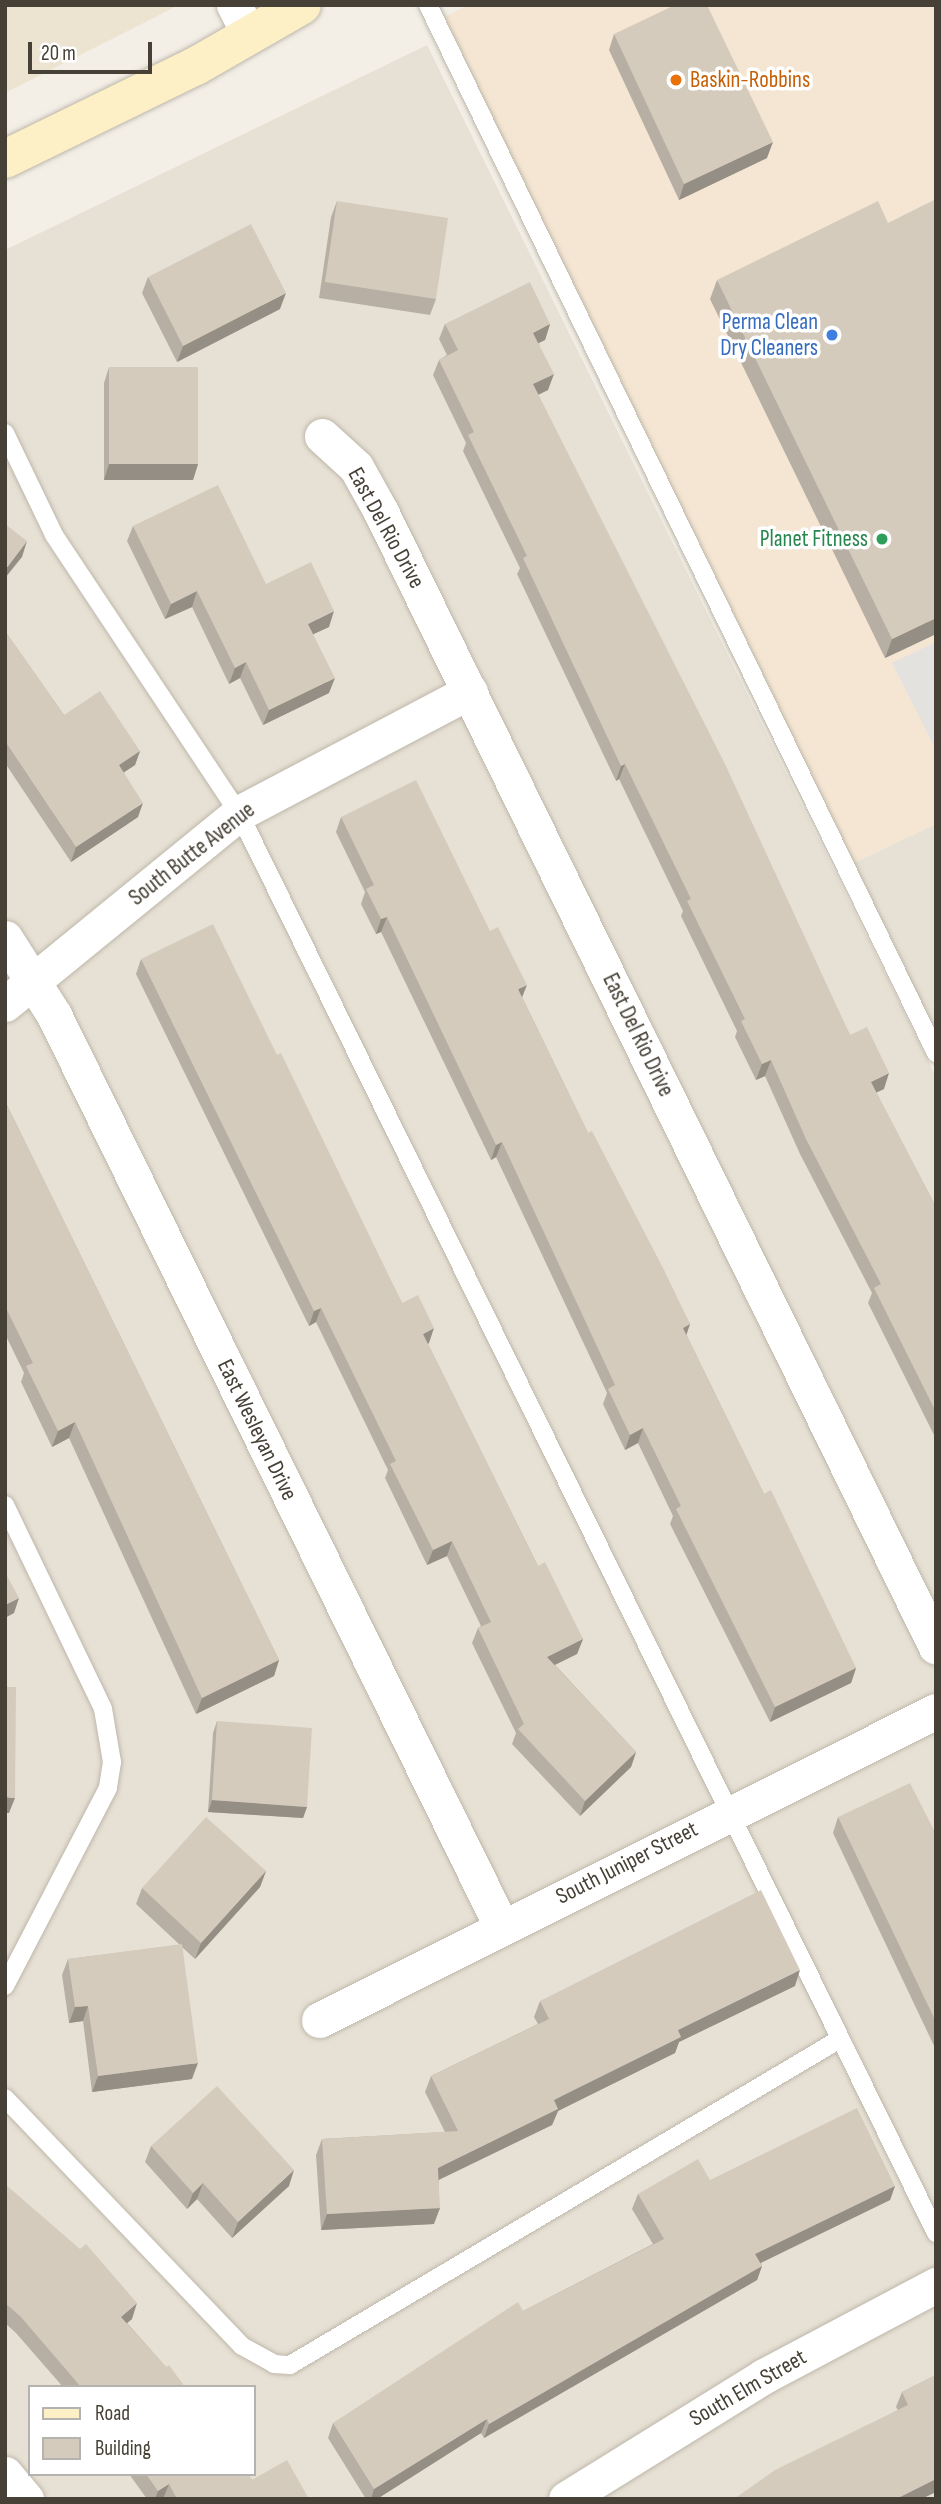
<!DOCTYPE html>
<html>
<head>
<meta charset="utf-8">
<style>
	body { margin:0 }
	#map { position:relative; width:941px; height:2504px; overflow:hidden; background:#f3efe7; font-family:"Sofia Sans Condensed",sans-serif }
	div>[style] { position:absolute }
	.residential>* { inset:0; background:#e7e1d5 }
	.commercial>* { inset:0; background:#f5e6d3 }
	.education>* { inset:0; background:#ece4d1 }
	.parking>* { inset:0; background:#e4e2df }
	.roads { filter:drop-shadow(0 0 2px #beb7aa) drop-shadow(0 0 2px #beb7aa) }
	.lane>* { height:18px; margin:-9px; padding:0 9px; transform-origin:9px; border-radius:9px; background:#fff }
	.street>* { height:35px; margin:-17.5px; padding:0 17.5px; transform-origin:17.5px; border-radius:17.5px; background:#fff }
	.secondary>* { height:38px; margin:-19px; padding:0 19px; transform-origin:19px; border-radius:19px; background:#fdf0c7 }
	.wall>* { inset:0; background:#b7afa3 }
	.shaded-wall>* { inset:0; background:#958e84 }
	.building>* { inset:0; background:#d5cbbd }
	.dots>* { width:19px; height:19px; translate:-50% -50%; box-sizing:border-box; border:4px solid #fff; border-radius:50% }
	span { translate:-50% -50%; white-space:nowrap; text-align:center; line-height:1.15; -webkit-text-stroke:7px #fff; paint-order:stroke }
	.food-label { font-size:23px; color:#c56008 }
	.left { translate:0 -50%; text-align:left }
	.shop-label { font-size:23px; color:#366cbe }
	.right { translate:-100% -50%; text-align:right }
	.street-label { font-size:23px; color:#464036 }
	.leisure-label { font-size:23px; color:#27864d }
	.frame { position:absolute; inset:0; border:7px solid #464036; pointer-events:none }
	.legend { position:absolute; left:28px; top:2385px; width:228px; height:91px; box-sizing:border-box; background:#fff; border:2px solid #b5b3af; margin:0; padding:9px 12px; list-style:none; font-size:21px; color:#464036 }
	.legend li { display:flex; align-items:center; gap:14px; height:35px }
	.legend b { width:35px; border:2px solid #b5b3af }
	.scale { position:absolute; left:28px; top:42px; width:124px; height:32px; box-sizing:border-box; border:4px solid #464036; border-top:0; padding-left:9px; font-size:21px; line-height:24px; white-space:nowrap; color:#464036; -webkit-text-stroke:5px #fff; paint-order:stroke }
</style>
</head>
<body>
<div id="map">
	<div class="residential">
		<div style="clip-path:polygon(evenodd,427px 45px,936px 1077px,936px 2499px,5px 2499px,5px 250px,427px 45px,30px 2387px,254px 2387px,254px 2474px,30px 2474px,30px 2387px)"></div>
		<div style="clip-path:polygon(936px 824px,936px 1053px,845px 867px)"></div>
	</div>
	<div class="commercial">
		<div style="clip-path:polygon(469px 5px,936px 5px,936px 824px,845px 867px,436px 21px)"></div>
	</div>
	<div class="education">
		<div style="clip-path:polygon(5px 5px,179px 5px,5px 93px)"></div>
	</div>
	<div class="parking">
		<div style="clip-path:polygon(936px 642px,936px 750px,892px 663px)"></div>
	</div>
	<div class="roads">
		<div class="lane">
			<div style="left:428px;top:5px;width:1165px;rotate:64.14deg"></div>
			<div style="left:5px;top:433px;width:113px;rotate:64.3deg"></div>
			<div style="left:54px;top:535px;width:334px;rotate:56.4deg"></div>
			<div style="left:239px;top:813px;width:1582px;rotate:63.86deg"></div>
			<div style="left:5px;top:1505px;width:226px;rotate:64.3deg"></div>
			<div style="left:103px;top:1709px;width:54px;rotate:80.4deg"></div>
			<div style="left:112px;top:1762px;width:26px;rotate:99deg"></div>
			<div style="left:108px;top:1788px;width:223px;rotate:117.5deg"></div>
			<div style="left:5px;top:2098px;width:343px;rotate:46.3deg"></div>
			<div style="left:242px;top:2346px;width:37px;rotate:29deg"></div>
			<div style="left:274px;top:2364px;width:16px;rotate:4deg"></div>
			<div style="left:290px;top:2365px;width:639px;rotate:-30.66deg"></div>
		</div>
		<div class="street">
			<div style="left:234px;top:5px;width:34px;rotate:63deg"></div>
			<div style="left:322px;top:436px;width:46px;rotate:42.4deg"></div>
			<div style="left:356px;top:467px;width:51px;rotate:60.9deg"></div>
			<div style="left:381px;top:512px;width:1263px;rotate:63.94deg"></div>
			<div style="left:5px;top:938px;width:91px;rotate:57.5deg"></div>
			<div style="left:54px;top:1015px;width:1015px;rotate:63.86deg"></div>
			<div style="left:5px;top:1004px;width:302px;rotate:-39.2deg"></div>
			<div style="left:239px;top:813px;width:261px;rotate:-27.8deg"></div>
			<div style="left:319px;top:2020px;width:690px;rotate:-26.6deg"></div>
			<div style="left:5px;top:2474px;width:33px;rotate:50deg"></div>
			<div style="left:566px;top:2499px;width:233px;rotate:-31.8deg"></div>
			<div style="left:764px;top:2376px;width:195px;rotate:-27.9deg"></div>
		</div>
		<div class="secondary">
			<div style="left:5px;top:159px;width:212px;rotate:-26deg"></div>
			<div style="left:196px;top:66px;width:122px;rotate:-29.9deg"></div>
		</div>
	</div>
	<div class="wall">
		<div style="clip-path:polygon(614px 34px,767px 158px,679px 200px,609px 50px)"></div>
		<div style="clip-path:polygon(337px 201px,436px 299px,430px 315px,319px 298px,331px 217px)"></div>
		<div style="clip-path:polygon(148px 277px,280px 309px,177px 362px,142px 293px)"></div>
		<div style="clip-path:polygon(717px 280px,936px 634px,885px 658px,710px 299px)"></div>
		<div style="clip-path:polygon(445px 324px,550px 324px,545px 340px,539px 343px,548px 390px,538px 395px,850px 1035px,884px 1089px,876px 1092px,936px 1207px,936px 1439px,868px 1303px,872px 1293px,800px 1154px,765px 1076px,756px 1080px,735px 1037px,737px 1031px,681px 916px,683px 911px,619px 779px,616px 781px,517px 574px,520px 568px,463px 451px,466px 443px,433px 375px,439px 360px,447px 355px,439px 339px)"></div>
		<div style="clip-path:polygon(109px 367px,198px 464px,193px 480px,104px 480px,104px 383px)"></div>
		<div style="clip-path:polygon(133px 526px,266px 584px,329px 627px,313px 634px,329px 693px,263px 725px,240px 678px,229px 684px,192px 607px,165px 619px,127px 541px)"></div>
		<div style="clip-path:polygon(5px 631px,64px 715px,140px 751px,135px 765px,124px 772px,138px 817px,71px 862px,5px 763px)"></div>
		<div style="clip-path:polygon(341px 817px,522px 997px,588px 1133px,690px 1324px,686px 1334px,764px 1494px,856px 1668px,851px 1683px,770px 1722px,670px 1524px,673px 1516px,638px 1443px,625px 1450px,603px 1404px,607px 1393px,496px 1157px,491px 1160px,381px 932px,376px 934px,361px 904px,365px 892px,336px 832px)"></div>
		<div style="clip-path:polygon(141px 959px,277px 1055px,402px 1303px,429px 1343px,428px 1344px,538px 1566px,583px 1639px,577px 1654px,555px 1665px,636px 1752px,631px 1767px,580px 1816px,512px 1744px,516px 1733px,472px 1643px,478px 1628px,481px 1626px,447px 1556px,427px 1565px,385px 1478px,388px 1470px,316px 1322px,309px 1326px,136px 974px)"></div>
		<div style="clip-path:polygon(5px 1101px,279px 1660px,274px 1676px,196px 1714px,69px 1438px,52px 1447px,21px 1382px,24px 1373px,5px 1334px)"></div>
		<div style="clip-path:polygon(217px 1721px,307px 1807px,303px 1818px,208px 1812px,213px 1733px)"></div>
		<div style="clip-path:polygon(838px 1817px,936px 1834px,936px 2050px,833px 1833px)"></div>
		<div style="clip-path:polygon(266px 1871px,260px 1887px,195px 1959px,182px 1947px,192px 2079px,92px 2092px,83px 2021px,69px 2023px,62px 1975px,68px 1959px,180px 1945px,136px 1904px,142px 1888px)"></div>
		<div style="clip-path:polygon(795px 1986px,679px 2042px,675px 2053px,558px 2111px,552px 2125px,439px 2180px,434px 2224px,321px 2230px,316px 2155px,322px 2139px,445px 2132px,425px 2092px,431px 2076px,538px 2024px,534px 2017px,540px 2001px)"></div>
		<div style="clip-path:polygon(151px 2146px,289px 2186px,232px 2238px,197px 2199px,187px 2209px,145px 2162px)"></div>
		<div style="clip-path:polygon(710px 2180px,895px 2186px,890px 2200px,761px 2263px,762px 2266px,757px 2280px,484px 2438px,481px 2433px,377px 2499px,366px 2499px,328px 2438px,333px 2423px,523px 2311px,653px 2244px,632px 2209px,638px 2194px)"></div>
		<div style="clip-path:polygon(5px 2184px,132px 2319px,127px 2323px,166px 2367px,185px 2387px,63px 2387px,16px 2333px,5px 2323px)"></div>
		<div style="clip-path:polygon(936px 2375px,936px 2492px,921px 2499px,734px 2499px,898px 2410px,896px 2407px,902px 2392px)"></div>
		<div style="clip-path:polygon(129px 2474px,248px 2474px,252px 2480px,309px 2499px,147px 2499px)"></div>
	</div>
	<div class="shaded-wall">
		<div style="clip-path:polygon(773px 142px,767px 158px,679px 200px,684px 184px)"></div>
		<div style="clip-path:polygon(286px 293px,280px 309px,177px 362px,183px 346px)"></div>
		<div style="clip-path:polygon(550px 324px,545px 340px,528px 348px,533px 333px)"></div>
		<div style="clip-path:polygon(554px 374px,548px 390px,527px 400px,533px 384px)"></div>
		<div style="clip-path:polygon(109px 464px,198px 464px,193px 480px,104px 480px)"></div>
		<div style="clip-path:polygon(27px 541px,22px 557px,5px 578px,5px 570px)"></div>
		<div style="clip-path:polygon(197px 591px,192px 607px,165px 619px,171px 604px)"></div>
		<div style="clip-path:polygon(334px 611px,329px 627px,303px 639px,308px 624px)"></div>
		<div style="clip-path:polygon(936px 618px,936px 634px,885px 658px,892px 639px)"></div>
		<div style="clip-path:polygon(246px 662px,240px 678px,229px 684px,235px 668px)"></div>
		<div style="clip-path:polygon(335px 678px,329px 693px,263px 725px,269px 710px)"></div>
		<div style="clip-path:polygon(140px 751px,135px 765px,114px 779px,119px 765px)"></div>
		<div style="clip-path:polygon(625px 764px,619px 779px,616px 781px,621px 766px)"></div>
		<div style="clip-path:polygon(143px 803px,138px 817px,71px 862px,76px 847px)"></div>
		<div style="clip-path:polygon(387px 917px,381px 932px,376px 934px,381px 919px)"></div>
		<div style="clip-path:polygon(527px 985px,521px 1000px,518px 989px)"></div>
		<div style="clip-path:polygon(771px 1060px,765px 1076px,756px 1080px,762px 1064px)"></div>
		<div style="clip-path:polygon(889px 1073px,884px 1089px,865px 1098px,871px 1082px)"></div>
		<div style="clip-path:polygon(502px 1142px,496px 1157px,491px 1160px,496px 1145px)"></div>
		<div style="clip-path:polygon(321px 1308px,316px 1322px,309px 1326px,314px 1311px)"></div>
		<div style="clip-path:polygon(690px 1324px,685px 1339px,683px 1328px)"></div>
		<div style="clip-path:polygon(434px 1328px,429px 1343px,418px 1349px,423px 1334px)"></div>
		<div style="clip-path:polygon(75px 1422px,69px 1438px,52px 1447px,58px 1431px)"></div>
		<div style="clip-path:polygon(643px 1428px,638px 1443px,625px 1450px,630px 1435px)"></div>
		<div style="clip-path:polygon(452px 1541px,447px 1556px,427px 1565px,433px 1550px)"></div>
		<div style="clip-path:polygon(19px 1598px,14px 1613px,5px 1618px,5px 1605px)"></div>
		<div style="clip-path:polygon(583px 1639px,577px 1654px,542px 1671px,547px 1657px)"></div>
		<div style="clip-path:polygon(279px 1660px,274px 1676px,196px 1714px,202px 1698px)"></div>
		<div style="clip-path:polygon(856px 1668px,851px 1683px,770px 1722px,775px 1707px)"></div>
		<div style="clip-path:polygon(636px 1752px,631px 1767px,580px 1816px,585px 1801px)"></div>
		<div style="clip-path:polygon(5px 1797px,15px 1798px,9px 1813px,5px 1813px)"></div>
		<div style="clip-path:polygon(212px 1800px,307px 1807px,303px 1818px,208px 1812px)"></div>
		<div style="clip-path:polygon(266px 1871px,260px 1887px,195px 1959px,201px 1943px)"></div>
		<div style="clip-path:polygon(800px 1970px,795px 1986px,679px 2042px,675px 2053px,558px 2111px,552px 2125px,432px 2183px,438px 2168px,554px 2100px,678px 2030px)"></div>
		<div style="clip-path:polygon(88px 2006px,83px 2021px,69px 2023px,75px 2007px)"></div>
		<div style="clip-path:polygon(198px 2063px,192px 2079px,92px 2092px,98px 2076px)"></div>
		<div style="clip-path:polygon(294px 2170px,289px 2186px,232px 2238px,238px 2222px)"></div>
		<div style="clip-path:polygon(203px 2183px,197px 2199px,187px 2209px,193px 2193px)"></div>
		<div style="clip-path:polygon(895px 2186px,890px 2200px,750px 2268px,755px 2254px)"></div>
		<div style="clip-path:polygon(440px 2208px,434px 2224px,321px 2230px,327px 2214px)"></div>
		<div style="clip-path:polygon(762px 2266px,757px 2280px,484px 2438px,489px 2424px)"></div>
		<div style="clip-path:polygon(137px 2303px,132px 2319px,116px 2332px,121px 2317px)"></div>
		<div style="clip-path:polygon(487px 2419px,481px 2433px,377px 2499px,371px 2499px,374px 2489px)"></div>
		<div style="clip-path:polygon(936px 2479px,936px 2492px,921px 2499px,896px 2499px)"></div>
		<div style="clip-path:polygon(169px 2484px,163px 2499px,155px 2499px,158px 2491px)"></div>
	</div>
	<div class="building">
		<div style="clip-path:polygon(675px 5px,707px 5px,773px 142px,684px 184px,614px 34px)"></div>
		<div style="clip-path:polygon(936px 199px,936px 618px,892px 639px,717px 280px,878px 201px,888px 223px)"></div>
		<div style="clip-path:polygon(337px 201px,448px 218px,436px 299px,325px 282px)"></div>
		<div style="clip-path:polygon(251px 224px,286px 293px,183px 346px,148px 277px)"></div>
		<div style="clip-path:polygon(530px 282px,550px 324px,533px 333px,554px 374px,533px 384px,725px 764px,850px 1035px,867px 1027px,889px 1073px,871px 1082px,936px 1207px,936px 1412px,874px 1288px,881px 1284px,806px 1139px,771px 1060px,762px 1064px,741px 1021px,745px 1019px,687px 901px,691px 899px,625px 764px,621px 766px,523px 558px,527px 556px,468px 435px,474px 432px,439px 360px,458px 350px,445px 324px)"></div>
		<div style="clip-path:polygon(109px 367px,198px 367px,198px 464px,109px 464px)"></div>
		<div style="clip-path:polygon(218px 485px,266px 584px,311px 562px,334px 611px,308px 624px,335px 678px,269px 710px,246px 662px,235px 668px,197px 591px,171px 604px,133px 526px)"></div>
		<div style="clip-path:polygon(5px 524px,27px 541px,5px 570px)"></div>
		<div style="clip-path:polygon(5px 631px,64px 715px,100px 691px,140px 751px,119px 765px,143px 803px,76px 847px,5px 741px)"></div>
		<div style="clip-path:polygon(416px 780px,490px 931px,498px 927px,527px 985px,518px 989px,588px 1133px,592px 1131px,664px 1270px,690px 1324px,683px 1328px,764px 1494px,771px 1490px,856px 1668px,775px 1707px,676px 1509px,681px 1506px,643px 1428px,630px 1435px,608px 1389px,615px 1385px,502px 1142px,496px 1145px,387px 917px,381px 919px,366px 889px,374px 885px,341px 817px)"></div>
		<div style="clip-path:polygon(213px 924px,277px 1055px,281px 1053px,402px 1303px,418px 1295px,434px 1328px,423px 1334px,538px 1566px,545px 1562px,583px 1639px,547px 1657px,636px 1752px,585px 1801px,518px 1729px,524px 1724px,478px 1628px,491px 1622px,452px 1541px,433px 1550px,390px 1464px,396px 1461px,321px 1308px,314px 1311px,141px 959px)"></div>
		<div style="clip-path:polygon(5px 1101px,279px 1660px,202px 1698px,75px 1422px,58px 1431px,26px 1366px,33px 1363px,5px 1306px)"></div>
		<div style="clip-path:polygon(5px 1572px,19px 1598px,5px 1605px)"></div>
		<div style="clip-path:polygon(5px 1687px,16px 1687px,15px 1798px,5px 1797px)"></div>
		<div style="clip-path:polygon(217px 1721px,312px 1728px,307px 1807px,212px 1800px)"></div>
		<div style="clip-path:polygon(910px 1783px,936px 1834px,936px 2022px,838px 1817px)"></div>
		<div style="clip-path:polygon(206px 1817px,266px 1871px,201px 1943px,142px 1888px)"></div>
		<div style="clip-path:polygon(761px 1890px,800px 1970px,678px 2030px,681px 2037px,554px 2100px,558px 2109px,438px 2168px,440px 2208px,327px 2214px,322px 2139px,458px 2131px,431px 2076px,549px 2019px,540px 2001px)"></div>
		<div style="clip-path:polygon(182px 1944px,198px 2063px,98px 2076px,88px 2006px,75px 2007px,68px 1959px)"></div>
		<div style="clip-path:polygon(217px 2086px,294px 2170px,238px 2222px,203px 2183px,193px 2193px,151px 2146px)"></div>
		<div style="clip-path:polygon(857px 2108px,895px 2186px,755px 2254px,762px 2266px,489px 2424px,487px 2419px,374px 2489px,333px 2423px,518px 2302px,523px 2311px,664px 2239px,638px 2194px,698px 2159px,710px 2180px)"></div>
		<div style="clip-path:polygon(5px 2184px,80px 2249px,86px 2244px,137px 2303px,121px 2317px,166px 2367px,169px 2365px,185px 2387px,81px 2387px,21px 2317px,5px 2303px)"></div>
		<div style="clip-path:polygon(936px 2375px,936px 2479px,896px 2499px,734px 2499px,775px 2470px,908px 2405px,902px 2392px)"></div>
		<div style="clip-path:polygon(287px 2460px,309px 2499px,177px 2499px,169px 2484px,158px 2491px,146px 2474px,248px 2474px,252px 2480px)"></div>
	</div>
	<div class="dots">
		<div style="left:676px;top:80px;background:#e8710a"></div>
		<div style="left:832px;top:335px;background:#3f7fe0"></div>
		<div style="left:882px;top:539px;background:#2e9e5b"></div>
	</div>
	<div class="food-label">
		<span class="left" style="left:690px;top:80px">Baskin-Robbins</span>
	</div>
	<div class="shop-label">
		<span class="right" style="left:818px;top:335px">Perma Clean<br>Dry Cleaners</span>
	</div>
	<div class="street-label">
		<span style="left:386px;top:528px;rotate:61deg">East Del Rio Drive</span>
		<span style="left:192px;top:854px;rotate:-38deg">South Butte Avenue</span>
		<span style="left:638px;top:1035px;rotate:64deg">East Del Rio Drive</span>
		<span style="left:257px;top:1430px;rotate:64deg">East Wesleyan Drive</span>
		<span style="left:627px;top:1863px;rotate:-27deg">South Juniper Street</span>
		<span style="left:748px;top:2388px;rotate:-30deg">South Elm Street</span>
	</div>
	<div class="leisure-label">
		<span class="right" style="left:868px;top:539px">Planet Fitness</span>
	</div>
	<div class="frame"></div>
	<ul class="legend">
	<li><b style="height:9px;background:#fdf0c7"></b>Road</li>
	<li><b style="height:19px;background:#d5cbbd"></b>Building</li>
	</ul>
	<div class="scale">20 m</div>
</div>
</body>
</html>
